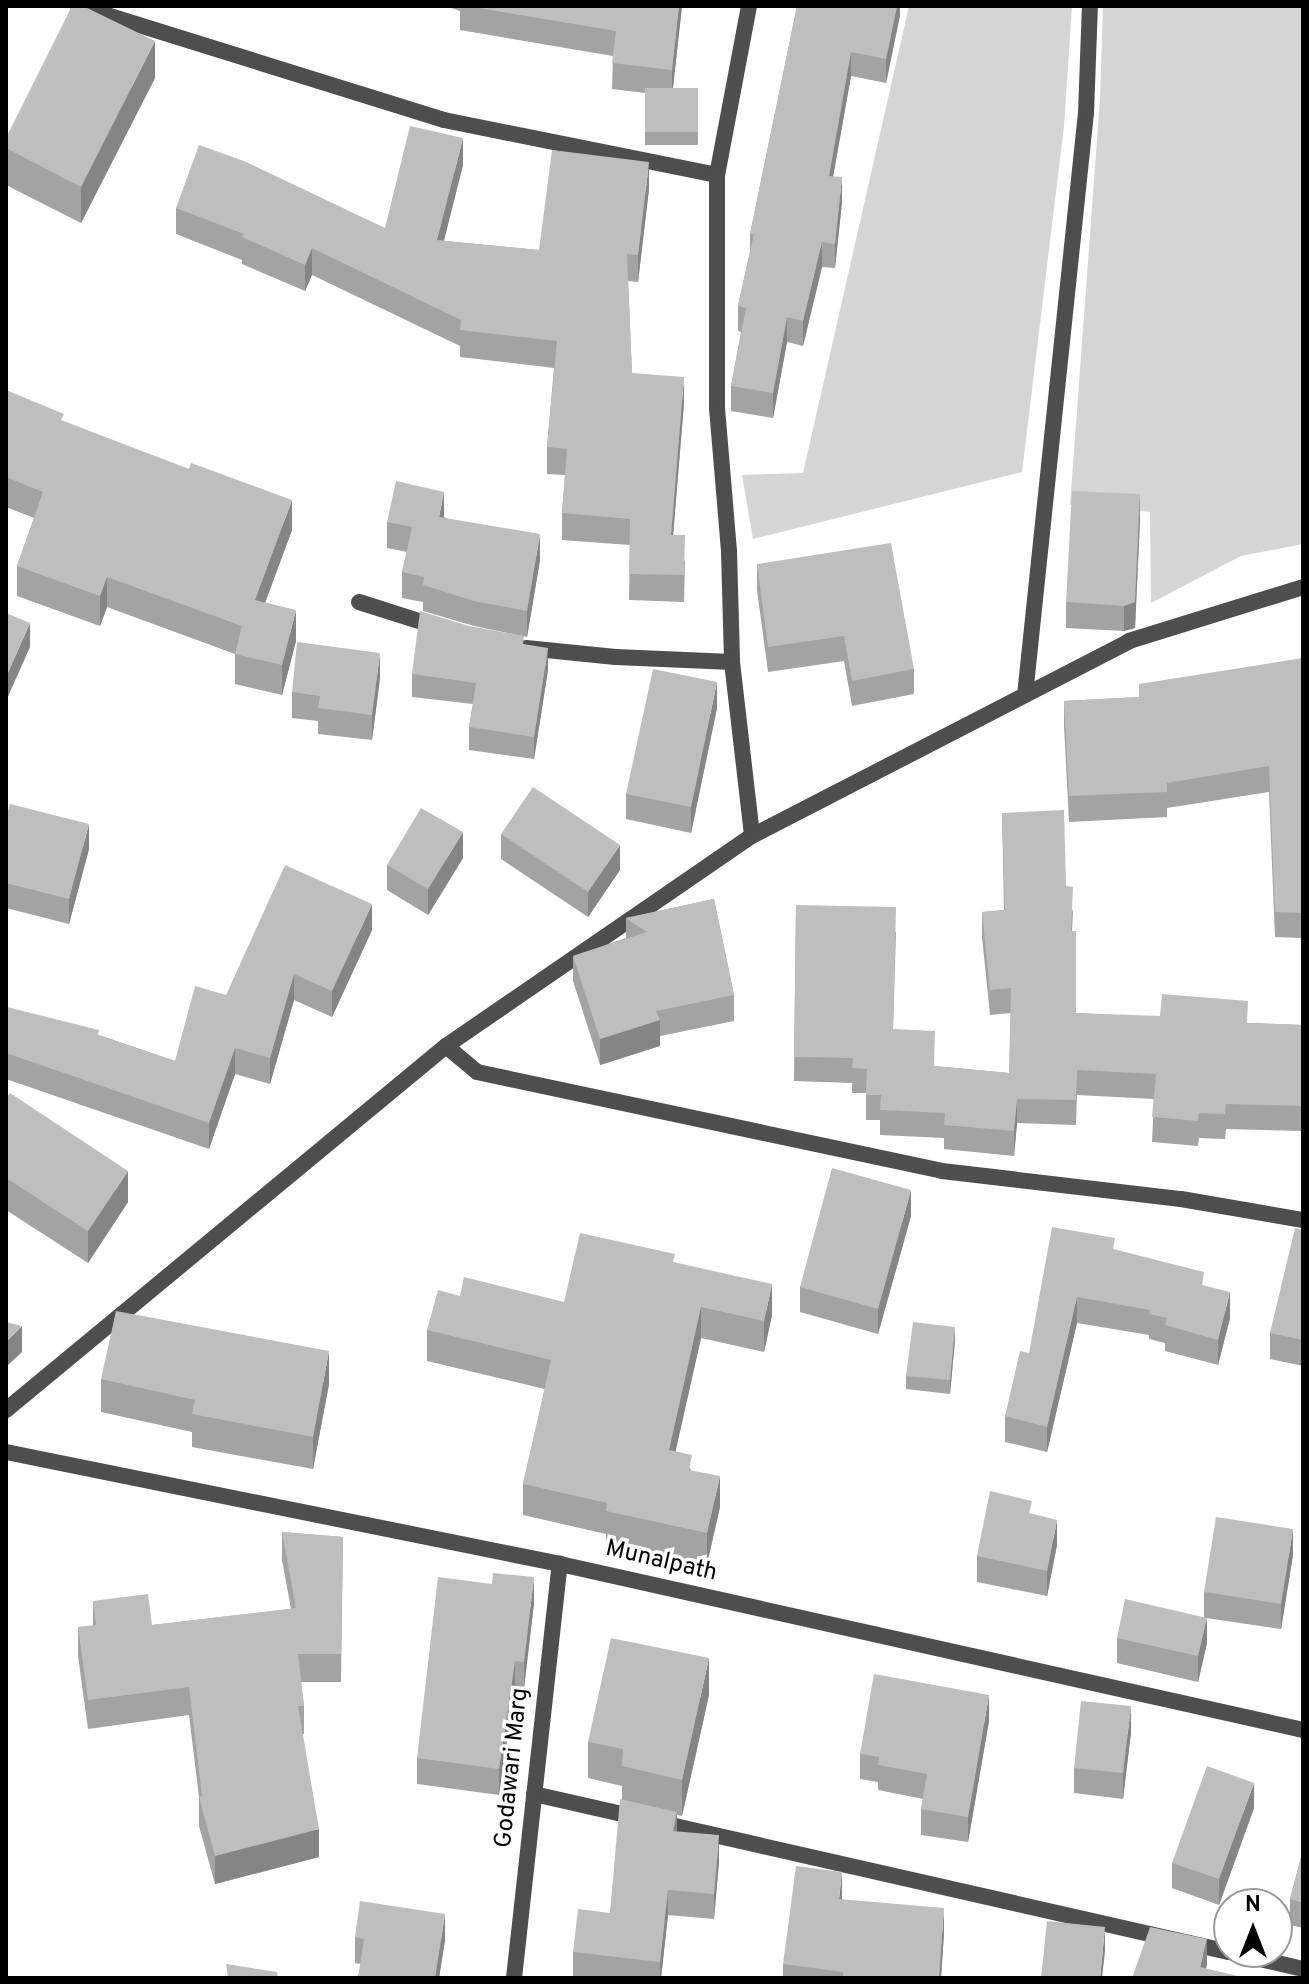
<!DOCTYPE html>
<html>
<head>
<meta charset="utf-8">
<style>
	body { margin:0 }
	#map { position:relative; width:1309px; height:1984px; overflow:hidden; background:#fff; font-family:Overpass,sans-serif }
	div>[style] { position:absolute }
	.green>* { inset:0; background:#d5d5d5 }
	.minor>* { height:16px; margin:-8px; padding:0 8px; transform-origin:8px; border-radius:8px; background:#4e4e4e }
	.tertiary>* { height:16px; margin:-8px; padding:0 8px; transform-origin:8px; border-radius:8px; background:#4e4e4e }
	.wall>* { inset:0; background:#a3a3a3 }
	.shaded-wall>* { inset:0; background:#858585 }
	.building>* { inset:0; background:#bebebe }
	span { translate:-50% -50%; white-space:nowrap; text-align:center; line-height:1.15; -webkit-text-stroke:7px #fff; paint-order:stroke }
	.street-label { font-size:24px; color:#000 }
	.frame { position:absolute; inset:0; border:8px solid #000; pointer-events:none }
	.north { position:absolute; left:1213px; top:1888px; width:80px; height:80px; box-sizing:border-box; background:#fff; border:2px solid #999; border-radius:50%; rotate:0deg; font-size:22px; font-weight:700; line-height:32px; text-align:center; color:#000 }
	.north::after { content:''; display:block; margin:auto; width:28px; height:36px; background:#000; clip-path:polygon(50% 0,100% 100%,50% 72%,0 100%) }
</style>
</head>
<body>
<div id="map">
	<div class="green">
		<div style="clip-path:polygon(909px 6px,1072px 6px,1064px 126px,1022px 472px,753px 539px,742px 475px,803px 473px)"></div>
		<div style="clip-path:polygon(1103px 6px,1303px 6px,1303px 544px,1241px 556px,1151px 603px,1150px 512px,1070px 505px,1100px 99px)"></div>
	</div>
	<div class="minor">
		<div style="left:78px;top:6px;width:383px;rotate:17.3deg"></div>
		<div style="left:444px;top:120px;width:278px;rotate:11.4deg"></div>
		<div style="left:749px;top:6px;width:172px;rotate:100.7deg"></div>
		<div style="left:717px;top:175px;width:233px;rotate:90deg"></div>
		<div style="left:717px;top:408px;width:144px;rotate:85.2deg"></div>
		<div style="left:729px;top:552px;width:110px;rotate:88.4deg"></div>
		<div style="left:732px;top:662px;width:175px;rotate:83.4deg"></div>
		<div style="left:359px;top:602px;width:83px;rotate:17.6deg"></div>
		<div style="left:526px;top:648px;width:90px;rotate:5.7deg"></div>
		<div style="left:616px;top:657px;width:116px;rotate:2.5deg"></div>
		<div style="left:1025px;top:695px;width:585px;rotate:-84.02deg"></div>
		<div style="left:1086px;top:113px;width:107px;rotate:-87.9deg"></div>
		<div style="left:446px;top:1046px;width:40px;rotate:40deg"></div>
		<div style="left:477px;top:1072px;width:475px;rotate:12deg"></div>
		<div style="left:942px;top:1171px;width:241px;rotate:6.7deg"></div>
		<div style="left:1181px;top:1199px;width:124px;rotate:9.8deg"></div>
		<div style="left:6px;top:1452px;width:565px;rotate:11.43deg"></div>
		<div style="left:560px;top:1564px;width:761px;rotate:12.59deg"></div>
		<div style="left:534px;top:1794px;width:713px;rotate:12.81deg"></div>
		<div style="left:1230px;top:1952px;width:75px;rotate:13.1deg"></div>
		<div style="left:514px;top:1978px;width:417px;rotate:-83.7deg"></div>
	</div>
	<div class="tertiary">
		<div style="left:6px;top:1410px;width:571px;rotate:-39.6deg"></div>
		<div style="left:446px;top:1046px;width:371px;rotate:-34.5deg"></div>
		<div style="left:752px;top:836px;width:424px;rotate:-27.3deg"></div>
		<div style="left:1129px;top:641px;width:182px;rotate:-17.2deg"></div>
	</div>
	<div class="wall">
		<div style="clip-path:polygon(445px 6px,682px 6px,673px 88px,698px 88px,698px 145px,645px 145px,645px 93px,612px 89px,613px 56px,460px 30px,460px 11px)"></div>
		<div style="clip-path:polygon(797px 6px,900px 6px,900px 15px,886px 83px,851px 76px,833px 176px,842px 202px,835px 268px,822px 267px,803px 346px,787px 342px,773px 418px,731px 411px,731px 386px,741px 332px,738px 331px,738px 306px,750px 251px,750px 234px)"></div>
		<div style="clip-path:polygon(155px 78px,81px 223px,6px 185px,6px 138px)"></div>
		<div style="clip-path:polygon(463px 165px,444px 241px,539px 250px,649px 189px,638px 282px,628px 281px,632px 373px,684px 403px,673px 535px,685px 562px,684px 602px,629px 600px,630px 545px,562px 540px,562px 513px,565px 475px,547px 474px,547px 447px,554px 368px,460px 357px,460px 346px,312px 275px,305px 291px,242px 264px,242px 260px,176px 234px,176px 208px,385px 228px)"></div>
		<div style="clip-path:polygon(6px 390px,64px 422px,292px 530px,265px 603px,296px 641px,282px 695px,235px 684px,235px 654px,107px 607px,100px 626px,17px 596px,17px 566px,34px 518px,6px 507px)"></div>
		<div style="clip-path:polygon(444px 517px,540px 560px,527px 637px,474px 626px,423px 611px,423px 602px,402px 598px,402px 572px,407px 552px,387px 548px,387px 522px)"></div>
		<div style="clip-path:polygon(1140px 520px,1135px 628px,1124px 631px,1066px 628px,1066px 602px)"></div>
		<div style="clip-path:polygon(757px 564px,914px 669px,914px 694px,852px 706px,844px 661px,768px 672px,757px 590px)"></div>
		<div style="clip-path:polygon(524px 644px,548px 670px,534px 759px,469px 750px,469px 727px,473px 704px,412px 697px,412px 674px)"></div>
		<div style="clip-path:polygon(1303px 658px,1303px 938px,1275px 937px,1269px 792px,1167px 808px,1167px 817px,1069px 822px,1064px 726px,1064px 701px,1139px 697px)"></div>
		<div style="clip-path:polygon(380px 678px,372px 740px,318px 734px,318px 721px,292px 718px,292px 692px)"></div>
		<div style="clip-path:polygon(717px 708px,691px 833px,626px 819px,626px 794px)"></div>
		<div style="clip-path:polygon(1002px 813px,1066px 886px,1073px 912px,1072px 931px,1076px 1013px,1248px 1023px,1303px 1025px,1303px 1131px,1226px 1129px,1225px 1139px,1199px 1138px,1198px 1146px,1152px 1142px,1154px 1099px,1077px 1095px,1076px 1125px,1017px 1123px,1014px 1156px,944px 1149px,944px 1138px,880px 1135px,880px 1120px,866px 1120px,866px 1093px,852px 1093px,852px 1083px,794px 1081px,796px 905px,896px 932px,893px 1030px,934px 1066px,1009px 1073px,1011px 1013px,990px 1015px,982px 937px,982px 912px,1004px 910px)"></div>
		<div style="clip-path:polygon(6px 818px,89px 849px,69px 924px,6px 908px)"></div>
		<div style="clip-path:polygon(501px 834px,620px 870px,588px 917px,501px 859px)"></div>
		<div style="clip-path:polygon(463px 858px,428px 915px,387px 890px,387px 865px)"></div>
		<div style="clip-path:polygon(714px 899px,734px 995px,734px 1021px,660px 1036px,660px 1046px,600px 1065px,573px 981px,573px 956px,626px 938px,626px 918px)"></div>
		<div style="clip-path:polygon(372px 930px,332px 1017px,294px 1000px,270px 1084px,235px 1074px,209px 1149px,6px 1079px,6px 1013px,99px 1035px,175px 1061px,226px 995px)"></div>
		<div style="clip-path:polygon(6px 1098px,128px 1202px,88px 1263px,6px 1210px)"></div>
		<div style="clip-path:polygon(911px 1216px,878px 1334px,800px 1312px,800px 1287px)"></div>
		<div style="clip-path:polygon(1303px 1230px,1303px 1366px,1270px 1359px,1270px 1333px)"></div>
		<div style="clip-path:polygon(1115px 1250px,1204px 1286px,1230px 1318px,1218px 1365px,1165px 1351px,1165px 1343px,1149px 1339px,1149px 1335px,1077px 1323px,1047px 1452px,1005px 1442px,1005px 1416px,1029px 1353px)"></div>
		<div style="clip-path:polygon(675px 1263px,772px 1315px,764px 1352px,701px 1338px,675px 1451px,692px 1471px,720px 1507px,707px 1564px,606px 1542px,606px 1534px,523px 1515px,523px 1484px,545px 1389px,427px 1361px,427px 1330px,460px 1296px,564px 1302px)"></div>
		<div style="clip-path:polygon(955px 1340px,950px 1394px,906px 1389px,906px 1376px)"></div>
		<div style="clip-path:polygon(101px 1379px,329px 1384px,313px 1469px,192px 1447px,192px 1432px,101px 1412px)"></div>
		<div style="clip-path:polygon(1032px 1514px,1057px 1545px,1047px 1596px,977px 1582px,977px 1556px)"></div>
		<div style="clip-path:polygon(282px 1532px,343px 1537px,341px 1682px,301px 1682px,304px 1706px,304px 1734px,302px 1734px,319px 1857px,215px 1884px,199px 1826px,199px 1797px,189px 1715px,88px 1729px,78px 1656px,78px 1627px,93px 1626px,93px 1601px,152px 1625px,291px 1609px,282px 1560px)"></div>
		<div style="clip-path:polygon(1293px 1555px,1281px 1629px,1206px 1618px,1207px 1643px,1198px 1682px,1117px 1663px,1117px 1638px,1204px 1617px,1204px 1592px)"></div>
		<div style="clip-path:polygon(534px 1603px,524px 1688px,515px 1686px,499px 1795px,417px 1784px,417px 1758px)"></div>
		<div style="clip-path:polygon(709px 1695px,682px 1816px,677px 1815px,677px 1832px,719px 1861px,714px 1919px,668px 1915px,661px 1978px,573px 1978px,573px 1952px,610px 1913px,622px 1800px,622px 1786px,588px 1778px,588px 1742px)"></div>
		<div style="clip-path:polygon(989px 1721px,968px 1842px,921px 1835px,921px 1809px,923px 1799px,878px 1790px,878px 1782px,860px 1779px,860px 1754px)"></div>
		<div style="clip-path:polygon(1131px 1732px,1123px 1799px,1074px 1793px,1074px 1768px)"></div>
		<div style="clip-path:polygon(1254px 1808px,1219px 1905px,1172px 1888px,1172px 1863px)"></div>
		<div style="clip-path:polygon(1303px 1850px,1303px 1928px,1290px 1925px,1290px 1899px)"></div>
		<div style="clip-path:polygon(842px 1899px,944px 1933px,941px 1978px,783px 1978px,783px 1964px)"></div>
		<div style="clip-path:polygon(355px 1937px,445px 1940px,439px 1978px,358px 1978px,361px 1964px,355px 1963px)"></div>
	</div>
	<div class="shaded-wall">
		<div style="clip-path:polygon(679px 6px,682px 6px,672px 96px,672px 70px)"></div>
		<div style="clip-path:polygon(897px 6px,900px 6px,900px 15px,886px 83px,886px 59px)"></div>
		<div style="clip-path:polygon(155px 41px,155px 78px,81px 223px,81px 187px)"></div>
		<div style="clip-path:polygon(851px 52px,851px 76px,829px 200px,829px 176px)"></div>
		<div style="clip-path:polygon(463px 138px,463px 165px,437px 267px,437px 240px)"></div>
		<div style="clip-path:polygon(649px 162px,649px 189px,638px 282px,638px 255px)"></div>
		<div style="clip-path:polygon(842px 177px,842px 202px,835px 268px,835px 244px)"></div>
		<div style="clip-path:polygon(822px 242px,822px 267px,803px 346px,803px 321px)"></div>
		<div style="clip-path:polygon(312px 248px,312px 275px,305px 291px,305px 265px)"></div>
		<div style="clip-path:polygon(787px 317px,787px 342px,773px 418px,773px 393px)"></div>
		<div style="clip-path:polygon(684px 377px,684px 403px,671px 561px,671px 535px)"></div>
		<div style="clip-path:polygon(444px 492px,444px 518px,439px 517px)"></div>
		<div style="clip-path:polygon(1140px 494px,1140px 520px,1135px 628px,1124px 631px,1124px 606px)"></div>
		<div style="clip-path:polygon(292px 500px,292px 530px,255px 630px,255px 600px)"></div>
		<div style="clip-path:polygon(540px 534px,540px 560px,527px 637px,527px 611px)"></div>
		<div style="clip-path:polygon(107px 577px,107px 607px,100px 626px,100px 596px)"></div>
		<div style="clip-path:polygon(296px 610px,296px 641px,282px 695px,282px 665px)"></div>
		<div style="clip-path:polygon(30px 623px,30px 647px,6px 701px,6px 677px)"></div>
		<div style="clip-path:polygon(548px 648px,548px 670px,534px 759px,534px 737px)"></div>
		<div style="clip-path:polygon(380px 653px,380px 678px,372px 740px,372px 715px)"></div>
		<div style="clip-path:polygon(717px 682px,717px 708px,691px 833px,691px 807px)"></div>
		<div style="clip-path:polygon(89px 824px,89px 849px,69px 924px,69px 899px)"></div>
		<div style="clip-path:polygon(463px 832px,463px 858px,428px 915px,428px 889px)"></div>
		<div style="clip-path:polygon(620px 845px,620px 870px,588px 917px,588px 892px)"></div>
		<div style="clip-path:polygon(372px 904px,372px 930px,332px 1017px,332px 991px)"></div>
		<div style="clip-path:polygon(294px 974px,294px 1000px,270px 1084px,270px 1058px)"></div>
		<div style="clip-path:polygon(660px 1020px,660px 1046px,600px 1065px,600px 1039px)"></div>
		<div style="clip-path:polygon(235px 1048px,235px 1074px,209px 1149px,209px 1123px)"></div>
		<div style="clip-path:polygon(1017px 1099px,1017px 1123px,1014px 1156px,1014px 1131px)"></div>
		<div style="clip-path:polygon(128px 1171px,128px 1202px,88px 1263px,88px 1231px)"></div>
		<div style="clip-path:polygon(911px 1190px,911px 1216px,878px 1334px,878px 1309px)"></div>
		<div style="clip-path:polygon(772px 1284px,772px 1315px,764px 1352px,764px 1321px)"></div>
		<div style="clip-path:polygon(1230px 1292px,1230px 1318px,1218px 1365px,1218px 1340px)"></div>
		<div style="clip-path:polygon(1077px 1297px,1077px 1323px,1047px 1452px,1047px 1427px)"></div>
		<div style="clip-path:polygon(701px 1307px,701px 1338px,669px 1481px,669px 1450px)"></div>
		<div style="clip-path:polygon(22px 1326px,22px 1352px,6px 1367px,6px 1342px)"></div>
		<div style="clip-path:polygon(955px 1327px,955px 1340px,950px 1394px,950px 1380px)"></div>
		<div style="clip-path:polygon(329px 1351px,329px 1384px,313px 1469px,313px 1437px)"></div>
		<div style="clip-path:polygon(720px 1476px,720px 1507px,707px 1564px,707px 1533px)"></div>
		<div style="clip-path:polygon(1057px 1520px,1057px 1545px,1047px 1596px,1047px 1571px)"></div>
		<div style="clip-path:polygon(1293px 1529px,1293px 1555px,1281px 1629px,1281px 1604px)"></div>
		<div style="clip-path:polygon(534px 1577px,534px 1603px,524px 1688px,524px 1662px)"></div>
		<div style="clip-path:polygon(1207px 1618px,1207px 1643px,1198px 1682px,1198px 1656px)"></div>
		<div style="clip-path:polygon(709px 1658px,709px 1695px,682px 1816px,682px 1780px)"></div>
		<div style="clip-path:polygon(515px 1661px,515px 1686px,499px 1795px,499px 1769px)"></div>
		<div style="clip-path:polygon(989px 1695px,989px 1721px,968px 1842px,968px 1817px)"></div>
		<div style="clip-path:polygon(1131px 1706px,1131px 1732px,1123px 1799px,1123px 1773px)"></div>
		<div style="clip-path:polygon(1254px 1783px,1254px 1808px,1219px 1905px,1219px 1879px)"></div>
		<div style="clip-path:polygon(677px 1812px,677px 1838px,673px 1831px)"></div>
		<div style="clip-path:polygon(319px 1829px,319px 1857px,215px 1884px,215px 1856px)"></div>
		<div style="clip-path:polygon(719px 1835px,719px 1861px,714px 1919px,714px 1894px)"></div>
		<div style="clip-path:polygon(842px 1872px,842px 1898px,839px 1924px,839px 1899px)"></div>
		<div style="clip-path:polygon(668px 1890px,668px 1915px,661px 1978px,660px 1978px,660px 1962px)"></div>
		<div style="clip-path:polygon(944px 1908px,944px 1933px,941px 1978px,939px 1978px)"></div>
		<div style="clip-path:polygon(445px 1914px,445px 1940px,439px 1978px,435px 1978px)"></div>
		<div style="clip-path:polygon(1105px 1927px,1105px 1952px,1102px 1978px,1100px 1978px)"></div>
		<div style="clip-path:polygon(1207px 1939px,1207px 1965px,1204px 1978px,1200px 1967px)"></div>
	</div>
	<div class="building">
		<div style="clip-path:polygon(72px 6px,83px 6px,155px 41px,81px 187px,6px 148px,6px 138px)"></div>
		<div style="clip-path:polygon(466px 6px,679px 6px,672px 70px,612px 63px,616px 31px)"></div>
		<div style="clip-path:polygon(797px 6px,897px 6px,886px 59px,851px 52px,829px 176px,842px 177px,835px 244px,822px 242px,803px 321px,787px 317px,773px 393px,731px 386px,746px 308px,738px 306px,754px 234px,750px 234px)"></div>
		<div style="clip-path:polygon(645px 88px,698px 88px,698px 132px,645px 132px)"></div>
		<div style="clip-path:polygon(410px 126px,463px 138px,437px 240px,539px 250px,552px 150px,649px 162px,638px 255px,627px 254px,632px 373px,684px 377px,671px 535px,685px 535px,684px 575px,629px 574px,630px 519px,562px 513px,567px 449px,547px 447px,557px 341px,460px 330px,461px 320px,312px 248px,305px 265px,242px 237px,244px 234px,176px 208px,199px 145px,244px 161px,385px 228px)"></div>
		<div style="clip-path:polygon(6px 390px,64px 414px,61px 420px,189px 469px,191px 463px,292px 500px,255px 600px,296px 610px,282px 665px,235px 654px,242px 626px,107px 577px,100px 596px,17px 566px,43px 492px,6px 477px)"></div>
		<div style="clip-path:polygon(396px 481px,444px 492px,439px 517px,540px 534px,527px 611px,474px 601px,423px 585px,424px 577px,402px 572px,412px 527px,387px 522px)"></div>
		<div style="clip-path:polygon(1072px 491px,1140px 494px,1135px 602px,1124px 606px,1066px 602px)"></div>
		<div style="clip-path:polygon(891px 543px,914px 669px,852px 681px,844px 636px,768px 647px,757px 564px)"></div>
		<div style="clip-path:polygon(420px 611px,469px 626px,524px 636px,523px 644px,548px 648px,534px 737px,469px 727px,476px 683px,412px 674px)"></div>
		<div style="clip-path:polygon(6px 613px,30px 623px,6px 677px)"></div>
		<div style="clip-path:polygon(297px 642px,380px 653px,372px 715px,318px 708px,320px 696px,292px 692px)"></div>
		<div style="clip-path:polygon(1303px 658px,1303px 913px,1275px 912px,1269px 766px,1167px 783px,1167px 792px,1069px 796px,1064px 701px,1139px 697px,1139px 684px)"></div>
		<div style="clip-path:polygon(653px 669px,717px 682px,691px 807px,626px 794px)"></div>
		<div style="clip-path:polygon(533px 787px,620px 845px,588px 892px,501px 834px)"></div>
		<div style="clip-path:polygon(10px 804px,89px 824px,69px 899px,6px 883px,6px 818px)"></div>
		<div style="clip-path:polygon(421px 808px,463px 832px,428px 889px,387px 865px)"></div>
		<div style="clip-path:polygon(1064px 810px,1066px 886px,1073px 887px,1071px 931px,1076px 931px,1076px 1013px,1160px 1016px,1162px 994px,1248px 1001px,1247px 1023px,1303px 1025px,1303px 1106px,1226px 1104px,1225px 1114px,1199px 1113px,1198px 1121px,1152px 1117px,1156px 1074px,1077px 1070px,1076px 1100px,1017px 1099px,1014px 1131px,944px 1125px,945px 1113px,880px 1110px,881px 1095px,866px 1095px,867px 1069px,852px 1068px,853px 1058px,794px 1057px,796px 905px,896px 907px,893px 1029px,935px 1031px,934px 1066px,1009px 1073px,1011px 988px,990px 990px,982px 912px,1005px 910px,1002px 813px)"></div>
		<div style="clip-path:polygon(285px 865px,372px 904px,332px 991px,294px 974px,270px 1058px,235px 1048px,209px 1123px,6px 1053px,6px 1013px,7px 1007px,99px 1030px,98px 1035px,175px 1061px,195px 986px,226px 995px)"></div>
		<div style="clip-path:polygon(714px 899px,734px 995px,656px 1011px,660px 1020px,600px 1039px,573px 956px,647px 932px,626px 918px)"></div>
		<div style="clip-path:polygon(10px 1093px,128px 1171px,88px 1231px,6px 1178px,6px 1098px)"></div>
		<div style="clip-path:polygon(832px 1168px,911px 1190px,878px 1309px,800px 1287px)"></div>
		<div style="clip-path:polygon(1052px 1227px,1115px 1238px,1113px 1249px,1204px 1272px,1202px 1285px,1230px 1292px,1218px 1340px,1165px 1325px,1167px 1318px,1149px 1314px,1150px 1310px,1077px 1297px,1047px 1427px,1005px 1416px,1020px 1351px,1029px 1353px)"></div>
		<div style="clip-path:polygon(1295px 1228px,1303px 1230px,1303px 1340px,1270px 1333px)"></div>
		<div style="clip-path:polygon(580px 1233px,675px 1254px,673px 1262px,772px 1284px,764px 1321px,701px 1307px,669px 1450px,692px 1455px,689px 1470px,720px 1476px,707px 1533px,606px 1511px,607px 1503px,523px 1484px,551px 1360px,427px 1330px,438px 1290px,460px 1296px,464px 1277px,564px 1302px)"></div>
		<div style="clip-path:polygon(116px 1311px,329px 1351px,313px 1437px,192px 1414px,195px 1400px,101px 1379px)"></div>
		<div style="clip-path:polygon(6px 1322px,22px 1326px,6px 1342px)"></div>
		<div style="clip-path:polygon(913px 1322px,955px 1327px,950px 1380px,906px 1376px)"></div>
		<div style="clip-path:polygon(990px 1491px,1032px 1501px,1029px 1513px,1057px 1520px,1047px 1571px,977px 1556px)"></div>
		<div style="clip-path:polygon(1216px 1517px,1293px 1529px,1281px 1604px,1204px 1592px)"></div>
		<div style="clip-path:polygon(282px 1532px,343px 1537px,341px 1654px,298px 1654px,304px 1706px,298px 1706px,319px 1829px,215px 1856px,199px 1797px,202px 1796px,189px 1687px,88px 1700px,78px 1627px,96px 1625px,93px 1601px,148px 1594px,152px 1625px,296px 1608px)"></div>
		<div style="clip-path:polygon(493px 1573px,534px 1577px,524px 1662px,515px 1661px,499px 1769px,417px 1758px,438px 1577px,492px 1584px)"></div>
		<div style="clip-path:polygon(1125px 1599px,1207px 1618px,1198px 1656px,1117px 1638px)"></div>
		<div style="clip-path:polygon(611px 1638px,709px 1658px,682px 1780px,622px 1766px,623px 1749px,588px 1742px)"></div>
		<div style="clip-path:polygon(874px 1674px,989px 1695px,968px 1817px,921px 1809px,927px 1774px,878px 1765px,879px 1757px,860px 1754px)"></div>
		<div style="clip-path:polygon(1081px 1701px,1131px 1706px,1123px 1773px,1074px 1768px)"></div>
		<div style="clip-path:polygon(1207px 1766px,1254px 1783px,1219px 1879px,1172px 1863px)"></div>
		<div style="clip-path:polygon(620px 1799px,677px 1812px,673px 1831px,719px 1835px,714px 1894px,668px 1890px,660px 1962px,573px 1952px,578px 1909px,610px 1913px)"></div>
		<div style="clip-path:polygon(1303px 1850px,1303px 1903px,1290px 1899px)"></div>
		<div style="clip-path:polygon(796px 1866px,842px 1872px,839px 1899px,944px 1908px,939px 1978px,843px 1978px,843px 1972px,783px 1964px)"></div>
		<div style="clip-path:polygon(360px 1901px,445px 1914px,435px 1978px,358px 1978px,364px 1939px,355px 1937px)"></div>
		<div style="clip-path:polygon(1047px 1921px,1105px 1927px,1100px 1978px,1041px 1978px)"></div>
		<div style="clip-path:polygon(1150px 1927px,1207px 1939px,1200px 1967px,1246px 1978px,1132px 1978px)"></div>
		<div style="clip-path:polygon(226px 1964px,277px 1972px,278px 1978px,228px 1978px)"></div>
	</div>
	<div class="street-label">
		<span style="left:661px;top:1562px;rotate:13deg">Munalpath</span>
		<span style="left:513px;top:1768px;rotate:-84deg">Godawari Marg</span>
	</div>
	<div class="frame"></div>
	<div class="north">N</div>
</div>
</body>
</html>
